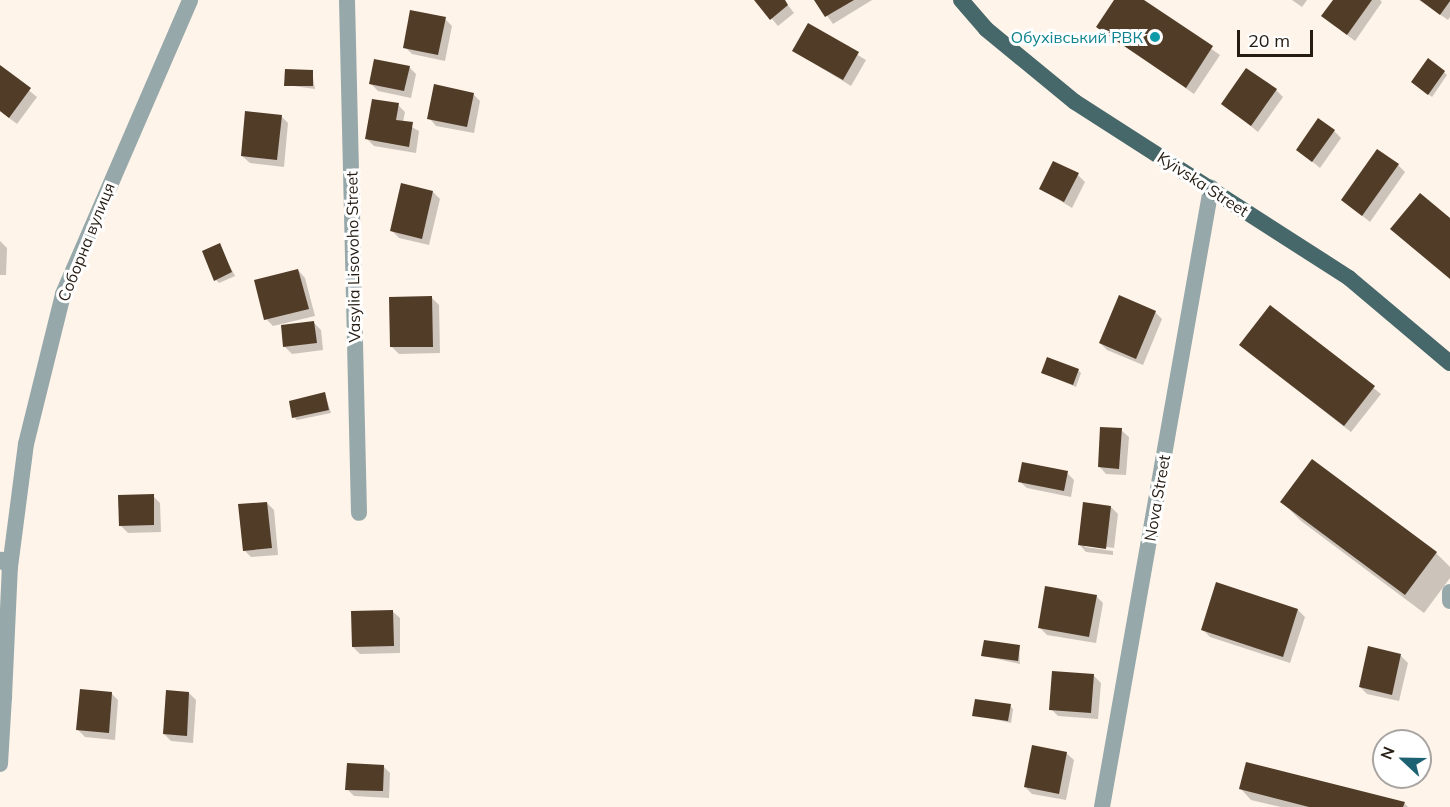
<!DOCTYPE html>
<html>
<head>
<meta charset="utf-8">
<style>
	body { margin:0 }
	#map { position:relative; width:1450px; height:807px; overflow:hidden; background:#fff4ea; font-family:Mulish,sans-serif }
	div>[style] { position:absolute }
	.shadow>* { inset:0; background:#0003 }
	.building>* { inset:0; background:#513c27 }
	.minor>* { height:16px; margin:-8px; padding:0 8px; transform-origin:8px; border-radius:8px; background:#96a8a9 }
	.primary>* { height:16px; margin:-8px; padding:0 8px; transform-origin:8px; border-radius:8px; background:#47686a }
	.dots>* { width:16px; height:16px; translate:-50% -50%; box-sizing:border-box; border:3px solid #fff; border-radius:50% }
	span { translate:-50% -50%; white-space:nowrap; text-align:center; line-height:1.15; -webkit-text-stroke:6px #fff; paint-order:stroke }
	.culture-label { font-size:16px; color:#0d838f }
	.right { translate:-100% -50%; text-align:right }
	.street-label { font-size:16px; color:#251c13 }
	.north { position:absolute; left:1372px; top:729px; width:60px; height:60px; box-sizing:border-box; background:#fff; border:2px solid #a8a4a1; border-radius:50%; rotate:292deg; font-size:16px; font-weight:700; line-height:24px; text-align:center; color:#251c13 }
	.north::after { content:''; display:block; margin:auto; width:21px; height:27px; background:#1c6272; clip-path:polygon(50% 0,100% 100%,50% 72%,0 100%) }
	.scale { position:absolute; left:1237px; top:30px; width:76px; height:27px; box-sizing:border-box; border:3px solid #251c13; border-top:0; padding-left:8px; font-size:18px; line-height:21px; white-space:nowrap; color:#251c13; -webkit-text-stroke:4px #fff; paint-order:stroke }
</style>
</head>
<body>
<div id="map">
	<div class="shadow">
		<div style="clip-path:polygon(756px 0,784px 0,794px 13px,778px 26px)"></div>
		<div style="clip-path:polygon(816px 0,872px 0,833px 24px)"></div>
		<div style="clip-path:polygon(1116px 0,1141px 0,1220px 55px,1194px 94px,1098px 27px)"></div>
		<div style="clip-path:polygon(1292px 0,1307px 0,1302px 7px)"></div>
		<div style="clip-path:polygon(1334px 0,1380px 0,1382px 2px,1355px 41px,1323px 16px)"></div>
		<div style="clip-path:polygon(1419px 0,1450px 0,1450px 17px,1448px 20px)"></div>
		<div style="clip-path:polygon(445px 19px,452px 26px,445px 61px,412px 54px,405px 47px)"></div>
		<div style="clip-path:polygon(808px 25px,866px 60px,851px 86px,794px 51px)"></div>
		<div style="clip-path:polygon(0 67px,37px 97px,17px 124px,0 111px)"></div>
		<div style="clip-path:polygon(409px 67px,416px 74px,411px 98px,378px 91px,371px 84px)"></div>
		<div style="clip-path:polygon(312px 71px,315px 89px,286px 85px)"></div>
		<div style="clip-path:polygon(1444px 72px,1447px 75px,1432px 97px,1416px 85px)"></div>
		<div style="clip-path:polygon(1276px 90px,1283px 97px,1258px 132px,1223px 104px)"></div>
		<div style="clip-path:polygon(473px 94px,480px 101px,474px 133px,436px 126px,429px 118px)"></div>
		<div style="clip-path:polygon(398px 105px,405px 112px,403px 122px,419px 131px,416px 153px,374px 146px,367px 139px)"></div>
		<div style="clip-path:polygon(281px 116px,288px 123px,284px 167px,250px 163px,242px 156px)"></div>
		<div style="clip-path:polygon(1334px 131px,1341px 138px,1320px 168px,1298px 150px)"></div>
		<div style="clip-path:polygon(1398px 165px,1405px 172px,1370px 222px,1343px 200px)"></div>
		<div style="clip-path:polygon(1078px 175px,1085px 182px,1072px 208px,1041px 189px)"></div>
		<div style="clip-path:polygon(433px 192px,440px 199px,429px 245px,399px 238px,392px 231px)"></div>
		<div style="clip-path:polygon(0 241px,7px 248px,6px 275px,0 275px)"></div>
		<div style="clip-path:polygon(219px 245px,235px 276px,219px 283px,216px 280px)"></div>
		<div style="clip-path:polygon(298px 270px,305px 278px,315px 316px,273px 326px,266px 319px)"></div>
		<div style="clip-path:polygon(432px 298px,439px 305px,440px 353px,399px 354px,392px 347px)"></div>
		<div style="clip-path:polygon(1271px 307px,1381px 394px,1351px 432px,1248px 352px)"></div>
		<div style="clip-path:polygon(1155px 312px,1162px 319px,1143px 365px,1107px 350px,1100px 343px)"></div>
		<div style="clip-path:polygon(314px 323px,321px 330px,323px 350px,292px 354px,285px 347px)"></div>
		<div style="clip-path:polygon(1078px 370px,1081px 373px,1076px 387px,1043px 373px)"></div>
		<div style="clip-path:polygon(325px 394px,331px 413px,297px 420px,294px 417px)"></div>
		<div style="clip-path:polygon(1121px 430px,1129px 437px,1126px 475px,1106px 474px,1099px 466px)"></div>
		<div style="clip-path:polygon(1067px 473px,1074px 480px,1071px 497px,1027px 488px,1019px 481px)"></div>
		<div style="clip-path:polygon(153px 496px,160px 503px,161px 532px,128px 533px,121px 526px)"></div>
		<div style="clip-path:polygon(1282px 502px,1436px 553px,1450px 567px,1450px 578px,1424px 613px,1301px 521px)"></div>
		<div style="clip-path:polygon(267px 503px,274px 510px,278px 555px,251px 557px,244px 550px)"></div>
		<div style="clip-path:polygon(1111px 507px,1118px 514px,1114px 548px,1085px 544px,1085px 547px,1113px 551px,1113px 555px,1086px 552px,1079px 544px)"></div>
		<div style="clip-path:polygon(1096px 596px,1103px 603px,1096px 643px,1047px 635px,1040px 628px)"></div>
		<div style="clip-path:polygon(1298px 610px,1305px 617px,1290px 663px,1210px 637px,1202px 629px)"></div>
		<div style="clip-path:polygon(392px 611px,400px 618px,400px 653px,360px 654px,353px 647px)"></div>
		<div style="clip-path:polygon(1019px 646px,1020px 664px,983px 656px)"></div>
		<div style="clip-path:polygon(1369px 648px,1401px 656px,1408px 663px,1399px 701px,1367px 694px,1360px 687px)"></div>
		<div style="clip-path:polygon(1094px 676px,1101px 683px,1098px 719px,1058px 716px,1051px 709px)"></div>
		<div style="clip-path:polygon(111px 693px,118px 700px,115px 740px,85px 737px,78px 730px)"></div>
		<div style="clip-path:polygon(189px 693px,196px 700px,193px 743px,171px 741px,164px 734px)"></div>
		<div style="clip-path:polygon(1010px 706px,1013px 709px,1011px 723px,974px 715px)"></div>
		<div style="clip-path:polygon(1066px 753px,1074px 760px,1066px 800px,1032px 794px,1025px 787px)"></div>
		<div style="clip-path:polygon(383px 766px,390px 773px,389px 798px,354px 796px,347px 789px)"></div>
		<div style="clip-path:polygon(1241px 789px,1404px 803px,1408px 807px,1281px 807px,1251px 800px)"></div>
	</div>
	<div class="building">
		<div style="clip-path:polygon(754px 0,785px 0,788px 5px,770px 20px)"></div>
		<div style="clip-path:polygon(814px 0,854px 0,825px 17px)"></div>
		<div style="clip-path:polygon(1114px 0,1144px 0,1213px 46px,1186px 88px,1096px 27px)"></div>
		<div style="clip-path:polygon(1333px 0,1372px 0,1347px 35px,1321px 16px)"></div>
		<div style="clip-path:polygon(1420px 0,1450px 0,1450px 1px,1440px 15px)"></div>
		<div style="clip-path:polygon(410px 10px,446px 17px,438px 55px,403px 48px)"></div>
		<div style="clip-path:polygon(808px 23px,859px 52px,843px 80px,792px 51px)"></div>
		<div style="clip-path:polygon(1428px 58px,1445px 71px,1428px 95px,1411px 82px)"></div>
		<div style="clip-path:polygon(374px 59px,410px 66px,404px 91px,369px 84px)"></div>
		<div style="clip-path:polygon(0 65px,31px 88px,9px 118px,0 111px)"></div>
		<div style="clip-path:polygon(1246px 68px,1277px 89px,1251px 126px,1221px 104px)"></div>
		<div style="clip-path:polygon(285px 69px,313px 70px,313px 86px,284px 86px)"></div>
		<div style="clip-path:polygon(434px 84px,474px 93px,467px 127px,427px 119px)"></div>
		<div style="clip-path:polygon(372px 99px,399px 103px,396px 120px,413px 122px,409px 147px,365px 139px)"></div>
		<div style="clip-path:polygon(245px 111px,282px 115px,277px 160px,241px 156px)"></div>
		<div style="clip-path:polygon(1318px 118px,1335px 130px,1312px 162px,1296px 150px)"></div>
		<div style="clip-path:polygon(1377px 149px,1399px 164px,1362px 216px,1341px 200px)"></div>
		<div style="clip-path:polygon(1053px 161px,1079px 173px,1064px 202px,1039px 189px)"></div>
		<div style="clip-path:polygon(401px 183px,433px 191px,422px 239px,390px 231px)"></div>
		<div style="clip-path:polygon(1420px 193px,1450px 218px,1450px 279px,1390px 229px)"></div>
		<div style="clip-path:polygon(220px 243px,232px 272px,214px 281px,202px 251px)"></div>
		<div style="clip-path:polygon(298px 269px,309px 309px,264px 320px,254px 280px)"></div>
		<div style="clip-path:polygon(1119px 295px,1156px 311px,1136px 359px,1099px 343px)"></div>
		<div style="clip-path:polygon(432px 296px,433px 347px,390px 347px,389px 297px)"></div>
		<div style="clip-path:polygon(1270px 305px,1375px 386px,1344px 426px,1239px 345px)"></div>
		<div style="clip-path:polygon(314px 321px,317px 343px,283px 347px,281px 325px)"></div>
		<div style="clip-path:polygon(1047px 357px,1079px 369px,1073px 385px,1041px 373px)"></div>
		<div style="clip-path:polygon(325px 392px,329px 410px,292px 418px,289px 401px)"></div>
		<div style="clip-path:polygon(1100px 427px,1122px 428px,1119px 469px,1098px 467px)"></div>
		<div style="clip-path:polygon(1312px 459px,1437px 552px,1405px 595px,1280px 502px)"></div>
		<div style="clip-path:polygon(1022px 462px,1068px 471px,1064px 491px,1018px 482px)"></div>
		<div style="clip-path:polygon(154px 494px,154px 525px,119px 526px,118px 495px)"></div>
		<div style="clip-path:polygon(267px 502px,272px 548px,243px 551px,238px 504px)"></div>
		<div style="clip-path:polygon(1083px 502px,1111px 506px,1106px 549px,1078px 545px)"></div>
		<div style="clip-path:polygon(1216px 582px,1298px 609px,1283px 657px,1201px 630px)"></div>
		<div style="clip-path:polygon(1045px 586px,1097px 595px,1089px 637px,1038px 628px)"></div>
		<div style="clip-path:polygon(393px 610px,394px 646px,352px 647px,351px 611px)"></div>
		<div style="clip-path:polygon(984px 640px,1020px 645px,1018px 661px,981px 656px)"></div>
		<div style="clip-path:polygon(1368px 646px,1401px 654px,1392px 695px,1359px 687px)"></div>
		<div style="clip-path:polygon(1052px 671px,1094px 674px,1091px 713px,1049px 710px)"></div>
		<div style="clip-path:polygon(80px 689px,112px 692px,109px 733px,76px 730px)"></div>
		<div style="clip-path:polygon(166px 690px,189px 692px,187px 736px,163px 734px)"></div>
		<div style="clip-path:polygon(975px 699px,1011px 704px,1008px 721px,972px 716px)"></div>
		<div style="clip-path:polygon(1032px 745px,1067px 752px,1059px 794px,1024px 787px)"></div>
		<div style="clip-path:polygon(1246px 762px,1405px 802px,1403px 807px,1309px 807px,1239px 789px)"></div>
		<div style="clip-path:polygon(347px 763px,384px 765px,383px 791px,345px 790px)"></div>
	</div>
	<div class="minor">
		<div style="left:347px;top:0;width:513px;rotate:88.66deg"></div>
		<div style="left:10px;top:567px;width:124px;rotate:-82.6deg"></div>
		<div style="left:26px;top:444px;width:154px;rotate:-76.1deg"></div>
		<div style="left:63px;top:294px;width:320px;rotate:-66.6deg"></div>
		<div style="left:1450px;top:592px;width:9px;rotate:90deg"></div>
		<div style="left:0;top:701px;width:6px;rotate:-45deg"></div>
		<div style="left:4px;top:697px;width:130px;rotate:-87.4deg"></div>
		<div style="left:10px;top:567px;width:11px;rotate:-139deg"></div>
		<div style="left:0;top:764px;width:67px;rotate:-86.6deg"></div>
		<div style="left:1102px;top:807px;width:629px;rotate:-80.01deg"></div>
	</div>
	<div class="primary">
		<div style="left:961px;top:0;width:38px;rotate:49deg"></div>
		<div style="left:986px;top:29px;width:115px;rotate:39.4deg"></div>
		<div style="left:1075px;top:102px;width:326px;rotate:32.7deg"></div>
		<div style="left:1349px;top:278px;width:132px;rotate:40.1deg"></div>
	</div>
	<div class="dots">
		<div style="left:1155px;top:37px;background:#0f9aa8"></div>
	</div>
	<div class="culture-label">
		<span class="right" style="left:1143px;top:37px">Обухівський РВК</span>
	</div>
	<div class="street-label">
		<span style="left:1203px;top:184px;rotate:33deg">Kyivska Street</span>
		<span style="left:86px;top:242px;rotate:-68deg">Соборна вулиця</span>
		<span style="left:353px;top:257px;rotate:-91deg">Vasylia Lisovoho Street</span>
		<span style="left:1157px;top:498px;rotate:-80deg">Nova Street</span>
	</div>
	<div class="north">N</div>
	<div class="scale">20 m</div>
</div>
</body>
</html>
